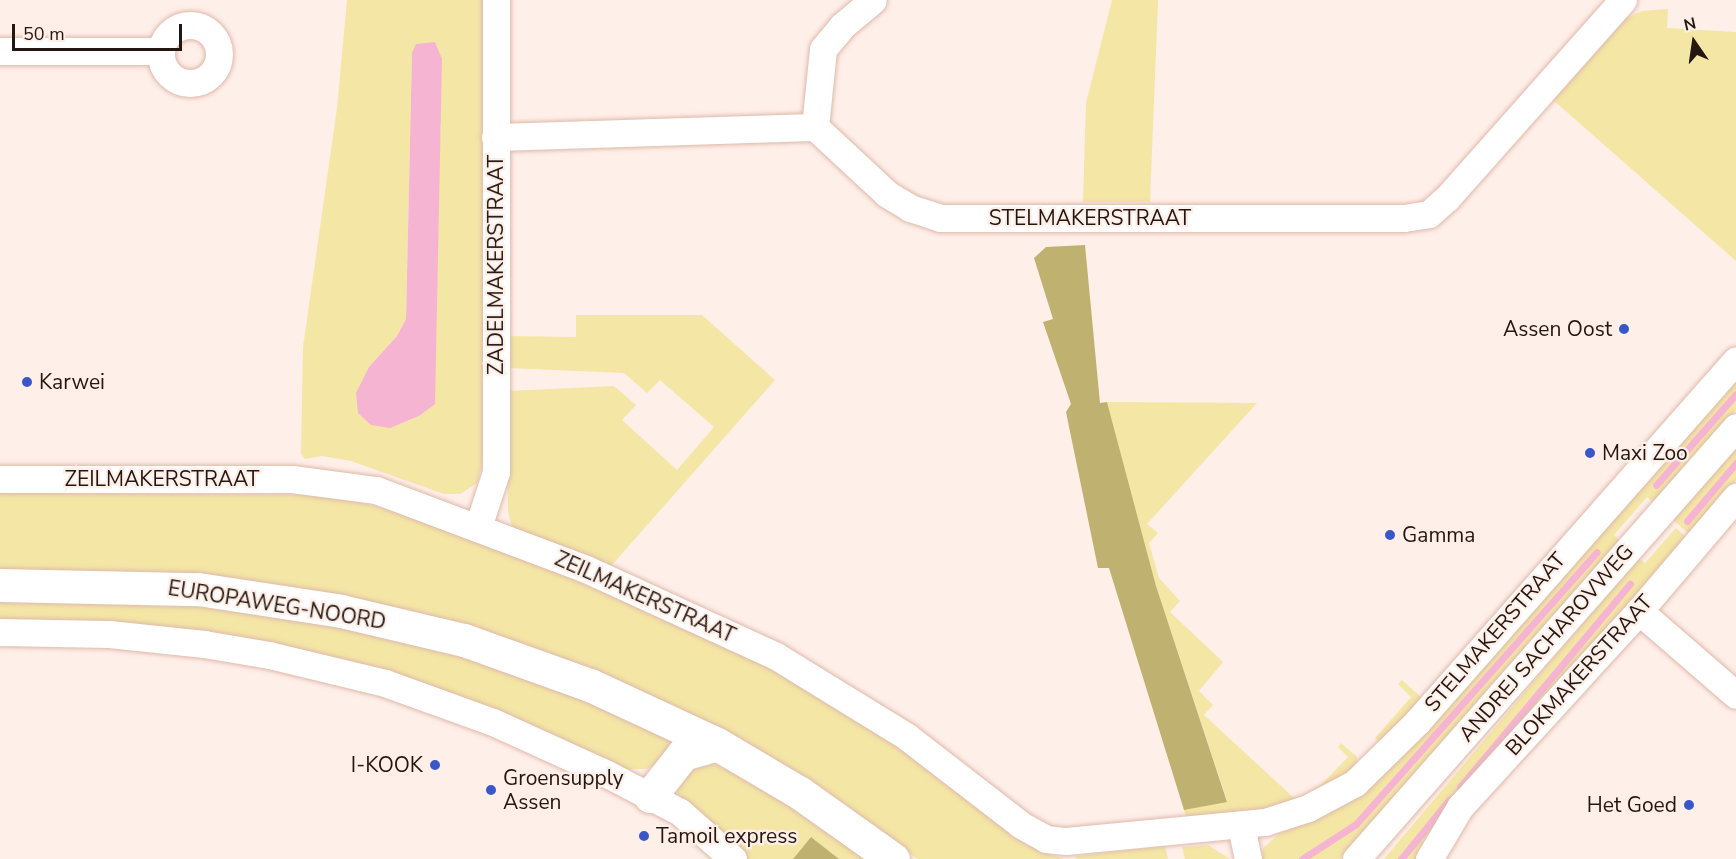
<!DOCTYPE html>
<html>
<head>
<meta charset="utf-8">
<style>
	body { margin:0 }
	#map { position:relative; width:1736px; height:859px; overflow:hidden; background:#ffefe9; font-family:"Nunito Sans",sans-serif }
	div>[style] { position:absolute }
	.green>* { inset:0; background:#f4e6a5 }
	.forest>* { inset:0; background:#bfb170 }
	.water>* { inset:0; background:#f6b4d3 }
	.stream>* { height:7px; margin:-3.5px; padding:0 3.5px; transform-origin:3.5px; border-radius:3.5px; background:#f6b4d3 }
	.roads { filter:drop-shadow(0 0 2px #deb9aa) drop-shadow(0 0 2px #deb9aa) }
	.minor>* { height:27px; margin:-13.5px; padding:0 13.5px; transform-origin:13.5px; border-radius:13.5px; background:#fff }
	.minor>.ring { margin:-13.5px; padding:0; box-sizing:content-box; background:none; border:27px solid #fff; border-radius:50% }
	.major>* { height:33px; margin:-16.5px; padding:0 16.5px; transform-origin:16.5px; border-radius:16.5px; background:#fff }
	.dots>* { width:16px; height:16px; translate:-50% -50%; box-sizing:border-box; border:3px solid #ffefe9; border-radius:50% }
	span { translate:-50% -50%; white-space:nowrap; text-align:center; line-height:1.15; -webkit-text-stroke:4.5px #ffefe9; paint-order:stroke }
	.street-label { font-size:21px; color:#241711 }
	.poi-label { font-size:21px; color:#241711 }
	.right { translate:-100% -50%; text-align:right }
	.left { translate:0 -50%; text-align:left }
	.north { position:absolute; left:1664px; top:12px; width:60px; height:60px; -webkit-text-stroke:4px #ffefe9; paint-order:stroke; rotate:347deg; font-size:16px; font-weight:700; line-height:24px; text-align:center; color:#241711 }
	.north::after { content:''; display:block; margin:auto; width:21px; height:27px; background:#241711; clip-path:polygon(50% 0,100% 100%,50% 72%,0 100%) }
	.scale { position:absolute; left:12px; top:24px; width:170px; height:27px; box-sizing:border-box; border:3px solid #241711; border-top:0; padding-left:8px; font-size:18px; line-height:21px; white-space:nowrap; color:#241711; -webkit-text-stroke:4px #ffefe9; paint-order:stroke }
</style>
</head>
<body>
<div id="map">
	<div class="green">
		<div style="clip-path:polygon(evenodd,347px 0,483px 0,484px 459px,477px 483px,460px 494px,444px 494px,351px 461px,322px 456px,305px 459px,301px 454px,303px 347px,337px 108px,347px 0,412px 53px,441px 126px,419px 416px,400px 424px,369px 367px,397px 336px,406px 319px,412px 53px)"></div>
		<div style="clip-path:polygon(1112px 0,1158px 0,1150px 202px,1083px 202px,1086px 103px)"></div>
		<div style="clip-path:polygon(1668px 9px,1667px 28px,1736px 32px,1736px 261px,1552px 99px,1624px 19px,1642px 11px)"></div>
		<div style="clip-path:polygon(576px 315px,702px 315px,775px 380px,611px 566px,525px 536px,512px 526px,508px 512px,507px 391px,614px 386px,636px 405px,622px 420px,677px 470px,714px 427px,660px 380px,647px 393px,624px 373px,507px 368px,506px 336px,576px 337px)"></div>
		<div style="clip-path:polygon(1736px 377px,1736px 410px,1654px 502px,1647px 497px,1614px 535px,1620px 541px,1339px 859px,1261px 859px,1263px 848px,1279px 834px,1345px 805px,1386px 772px)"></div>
		<div style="clip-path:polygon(1107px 402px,1257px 403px,1147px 524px,1158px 533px,1149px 543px,1159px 578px,1180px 601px,1170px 612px,1223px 662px,1199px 691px,1213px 705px,1204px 715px,1294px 798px,1313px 793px,1348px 757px,1338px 747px,1341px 743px,1357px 757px,1356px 768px,1314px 795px,1270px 810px,1187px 820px,1184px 810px,1227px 801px,1156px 586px)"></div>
		<div style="clip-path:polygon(1736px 447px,1736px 480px,1689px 534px,1672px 519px)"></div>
		<div style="clip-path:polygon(0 493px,329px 495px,405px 514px,574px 580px,751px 656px,886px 739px,1026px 845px,1064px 859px,917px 859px,846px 805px,756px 750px,575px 665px,0 570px)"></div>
		<div style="clip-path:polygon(1676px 528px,1686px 537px,1416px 859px,1384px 859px,1638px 558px,1645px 563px)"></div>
		<div style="clip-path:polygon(0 597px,137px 598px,309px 617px,484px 659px,670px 734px,669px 749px,661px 761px,647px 769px,626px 769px,480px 705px,0 620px)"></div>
		<div style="clip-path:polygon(1402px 680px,1422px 698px,1379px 742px,1375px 738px,1411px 697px,1398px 684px)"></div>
		<div style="clip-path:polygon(714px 764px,772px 791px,871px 859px,839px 859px,811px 837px,793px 859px,748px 859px,716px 827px,679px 799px,676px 784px,683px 772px)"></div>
		<div style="clip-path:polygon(1208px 845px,1230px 859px,1185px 859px,1182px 847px)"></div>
		<div style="clip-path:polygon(1165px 846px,1168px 859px,1075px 859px,1077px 856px)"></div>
	</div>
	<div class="forest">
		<div style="clip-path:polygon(1085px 245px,1100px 403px,1107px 402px,1156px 586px,1227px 802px,1184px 810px,1109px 568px,1098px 568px,1066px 412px,1071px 404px,1043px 322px,1053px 319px,1034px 258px,1046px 247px)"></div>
		<div style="clip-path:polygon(811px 837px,839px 859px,793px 859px)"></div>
	</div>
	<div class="water">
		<div style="clip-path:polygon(435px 42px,442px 59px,435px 404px,419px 416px,390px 428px,371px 425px,358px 413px,356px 393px,369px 367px,397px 336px,406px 319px,412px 53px,416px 44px)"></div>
	</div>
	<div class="stream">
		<div style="left:1656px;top:485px;width:121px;rotate:-48.7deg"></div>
		<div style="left:1687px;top:521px;width:76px;rotate:-49.8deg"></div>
		<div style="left:1460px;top:787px;width:265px;rotate:-50.1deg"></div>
		<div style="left:1302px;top:859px;width:64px;rotate:-32.9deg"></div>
		<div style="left:1356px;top:824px;width:363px;rotate:-48.5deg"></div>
		<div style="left:1401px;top:859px;width:76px;rotate:-50.9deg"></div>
	</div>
	<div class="roads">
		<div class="minor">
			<div class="ring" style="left:161px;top:25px;width:31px;height:31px"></div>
			<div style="left:0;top:51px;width:161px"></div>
			<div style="left:815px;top:127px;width:78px;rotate:-84.1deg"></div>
			<div style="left:823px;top:49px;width:30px;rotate:-50deg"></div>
			<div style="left:842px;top:26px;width:40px;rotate:-40deg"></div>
			<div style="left:495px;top:137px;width:320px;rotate:-1.8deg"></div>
			<div style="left:815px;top:127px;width:98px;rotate:42.9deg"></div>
			<div style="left:887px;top:194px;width:27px;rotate:31deg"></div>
			<div style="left:910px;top:208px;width:32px;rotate:18deg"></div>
			<div style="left:940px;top:218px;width:464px"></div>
			<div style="left:1404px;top:218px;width:25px;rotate:-9deg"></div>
			<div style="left:1429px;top:214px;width:24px;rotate:-42deg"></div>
			<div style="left:1447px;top:198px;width:265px;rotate:-48.4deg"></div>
			<div style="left:0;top:479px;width:292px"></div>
			<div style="left:292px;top:479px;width:85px;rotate:7.5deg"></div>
			<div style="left:376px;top:490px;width:224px;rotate:20.6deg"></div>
			<div style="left:586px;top:569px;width:209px;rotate:24.6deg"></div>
			<div style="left:776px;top:656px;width:153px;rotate:31.6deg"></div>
			<div style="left:906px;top:736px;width:145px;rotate:37.7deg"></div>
			<div style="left:1021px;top:825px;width:29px;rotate:29deg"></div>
			<div style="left:1046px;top:839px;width:20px;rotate:6deg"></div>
			<div style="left:1066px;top:841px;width:200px;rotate:-5.5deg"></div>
			<div style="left:1265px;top:822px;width:45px;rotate:-18deg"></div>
			<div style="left:1308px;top:808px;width:53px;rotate:-28deg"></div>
			<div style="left:1355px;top:783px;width:87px;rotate:-44.5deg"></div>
			<div style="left:1417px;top:722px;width:482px;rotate:-48.6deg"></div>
			<div style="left:478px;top:527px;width:58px;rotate:-71.9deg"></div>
			<div style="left:496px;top:472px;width:472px;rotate:-90deg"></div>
			<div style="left:1639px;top:611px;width:128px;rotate:40.9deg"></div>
			<div style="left:0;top:632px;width:109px;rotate:1.1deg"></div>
			<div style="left:109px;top:634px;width:96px;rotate:6deg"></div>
			<div style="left:204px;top:644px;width:66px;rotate:9.6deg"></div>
			<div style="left:269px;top:655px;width:119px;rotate:13.6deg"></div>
			<div style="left:385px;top:683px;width:115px;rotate:19.9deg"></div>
			<div style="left:493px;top:722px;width:125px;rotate:24.5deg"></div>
			<div style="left:607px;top:774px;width:82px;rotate:27.5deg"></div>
			<div style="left:680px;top:812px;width:71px;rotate:41.6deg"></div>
			<div style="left:1241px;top:826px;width:34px;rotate:78deg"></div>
			<div style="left:1356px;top:859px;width:575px;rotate:-48.66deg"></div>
			<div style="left:1429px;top:859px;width:61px;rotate:-59.2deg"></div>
			<div style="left:1460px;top:807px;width:265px;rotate:-47.6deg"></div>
			<div style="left:1639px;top:611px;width:150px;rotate:-49.6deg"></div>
		</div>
		<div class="major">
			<div style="left:0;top:585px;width:198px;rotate:1.2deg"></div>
			<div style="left:198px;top:589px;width:145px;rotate:8.7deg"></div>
			<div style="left:341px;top:611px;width:126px;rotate:13.3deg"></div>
			<div style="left:464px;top:640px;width:134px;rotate:19.7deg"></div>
			<div style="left:590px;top:685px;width:140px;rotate:24.9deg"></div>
			<div style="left:717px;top:744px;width:96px;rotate:30.6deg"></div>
			<div style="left:800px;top:793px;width:114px;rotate:35.4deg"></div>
			<div style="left:650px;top:796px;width:53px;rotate:-51.8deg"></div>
			<div style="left:683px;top:754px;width:35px;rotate:-16deg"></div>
		</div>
	</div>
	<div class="dots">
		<div style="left:1624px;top:329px;background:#3a57c9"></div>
		<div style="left:27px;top:382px;background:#3a57c9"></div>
		<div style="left:1590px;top:453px;background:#3a57c9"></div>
		<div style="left:1390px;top:535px;background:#3a57c9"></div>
		<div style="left:435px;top:765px;background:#3a57c9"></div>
		<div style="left:491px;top:790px;background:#3a57c9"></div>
		<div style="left:1689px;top:805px;background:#3a57c9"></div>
		<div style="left:644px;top:836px;background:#3a57c9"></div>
	</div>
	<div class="street-label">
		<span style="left:1090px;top:218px">STELMAKERSTRAAT</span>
		<span style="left:496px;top:265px;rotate:-90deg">ZADELMAKERSTRAAT</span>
		<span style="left:162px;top:479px">ZEILMAKERSTRAAT</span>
		<span style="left:645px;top:597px;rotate:24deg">ZEILMAKERSTRAAT</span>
		<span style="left:277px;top:605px;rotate:9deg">EUROPAWEG-NOORD</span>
		<span style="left:1495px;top:632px;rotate:-49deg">STELMAKERSTRAAT</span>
		<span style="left:1546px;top:643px;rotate:-49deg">ANDREJ SACHAROVWEG</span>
		<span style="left:1579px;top:675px;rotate:-48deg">BLOKMAKERSTRAAT</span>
	</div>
	<div class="poi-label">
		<span class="right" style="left:1612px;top:329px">Assen Oost</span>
		<span class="left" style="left:39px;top:382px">Karwei</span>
		<span class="left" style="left:1602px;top:453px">Maxi Zoo</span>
		<span class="left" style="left:1402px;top:535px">Gamma</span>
		<span class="right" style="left:423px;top:765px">I-KOOK</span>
		<span class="left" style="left:503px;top:790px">Groensupply<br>Assen</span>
		<span class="right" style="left:1677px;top:805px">Het Goed</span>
		<span class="left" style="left:656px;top:836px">Tamoil express</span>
	</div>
	<div class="north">N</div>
	<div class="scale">50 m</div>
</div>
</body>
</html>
